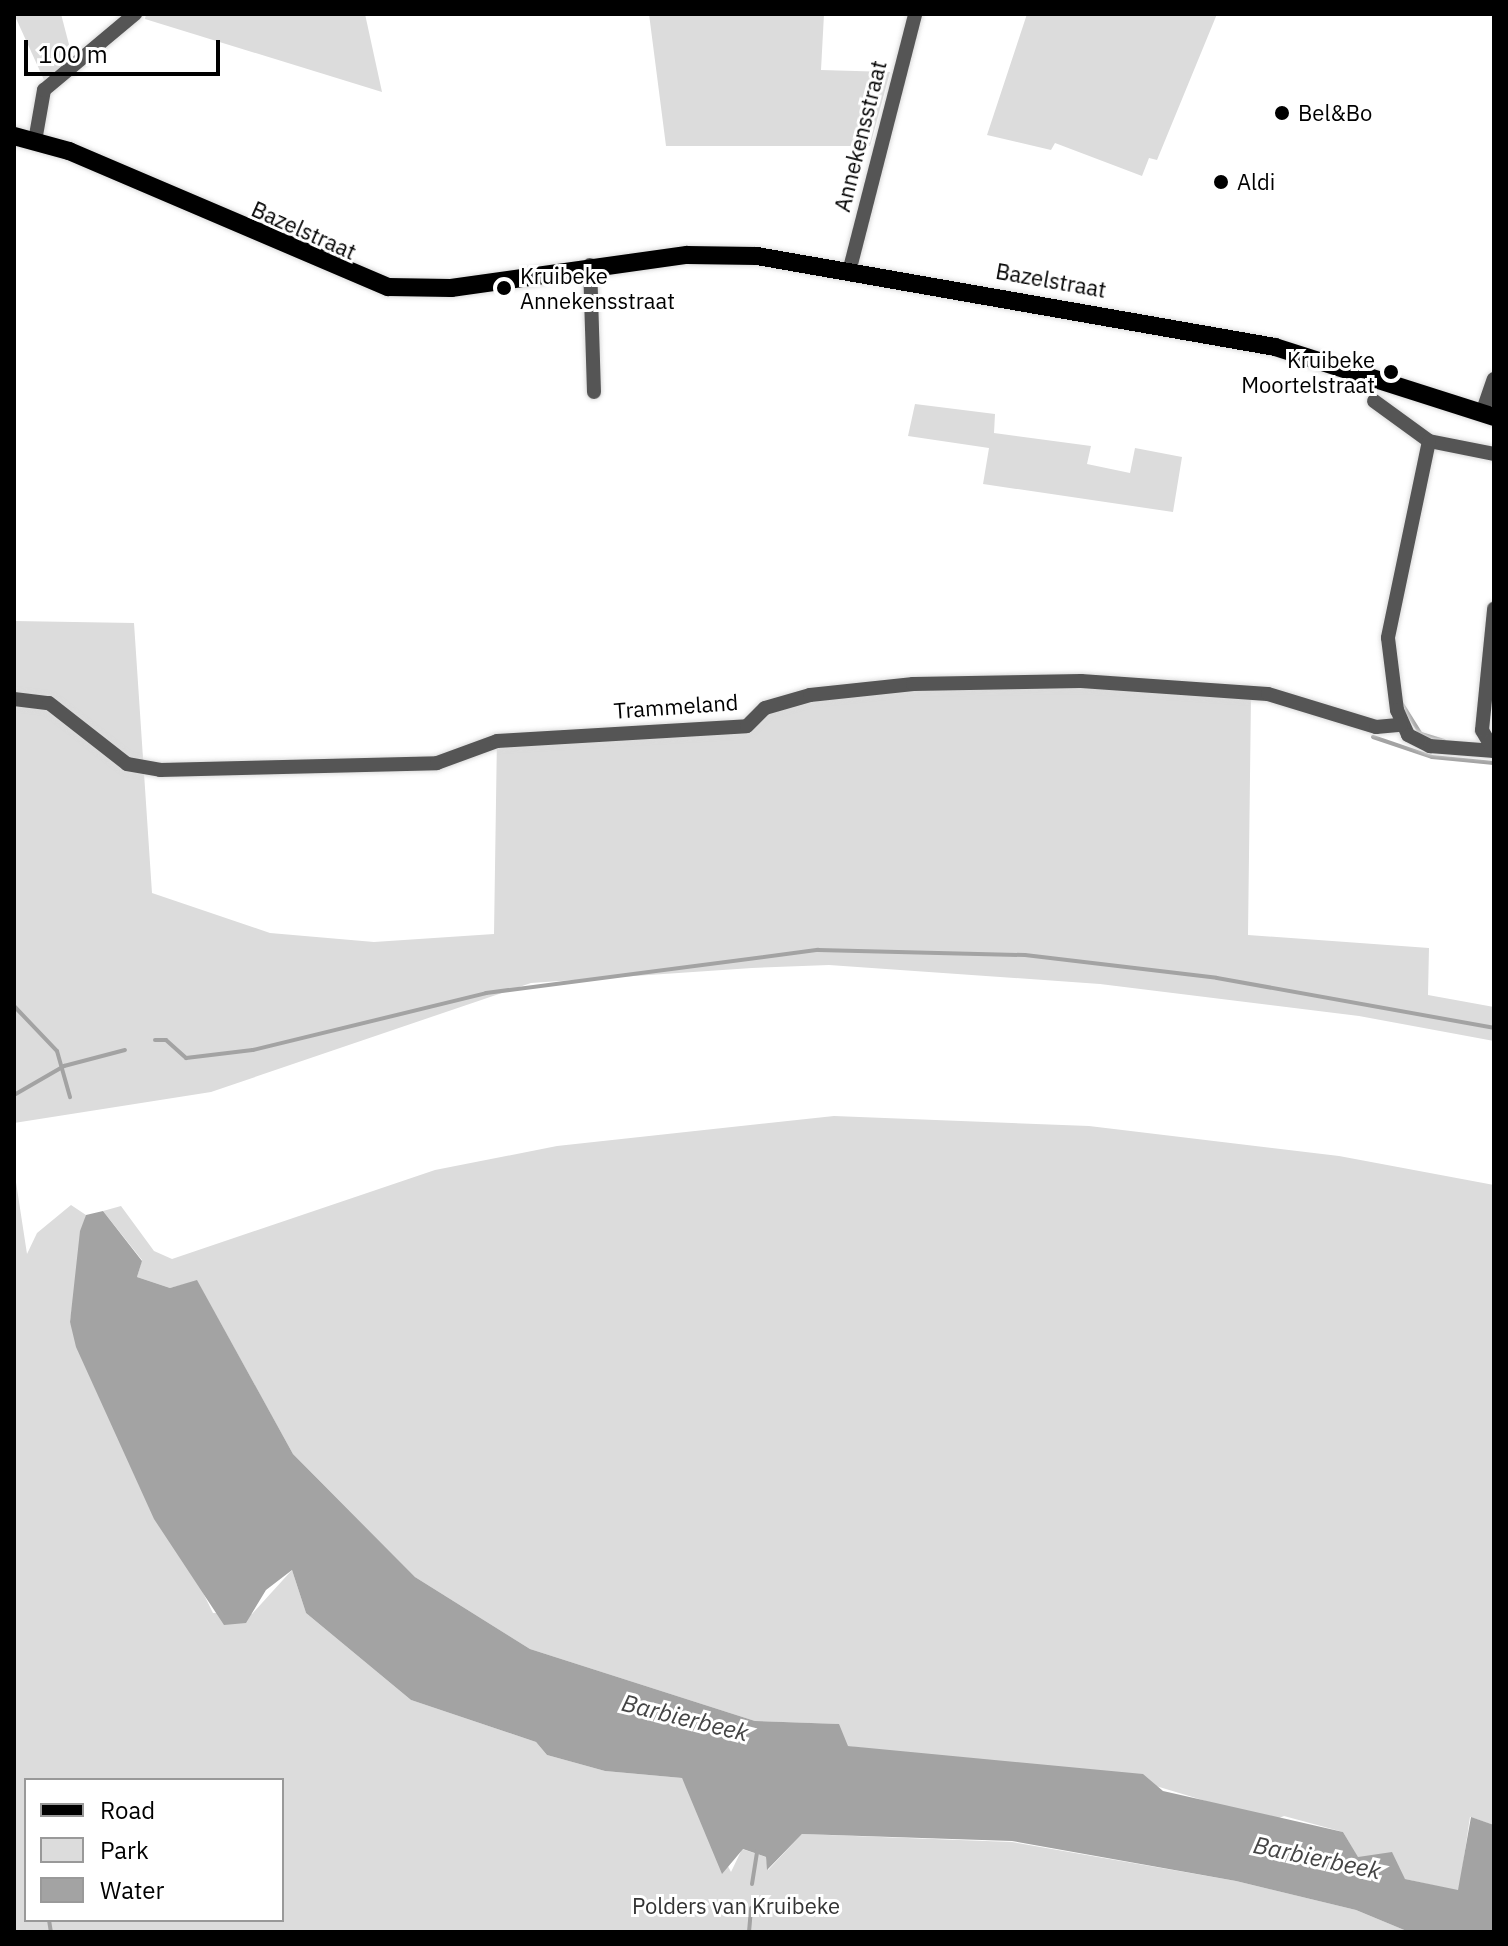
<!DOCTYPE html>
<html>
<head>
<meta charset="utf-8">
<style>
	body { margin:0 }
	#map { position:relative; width:1508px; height:1946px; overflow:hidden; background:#fff; font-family:"IBM Plex Sans",sans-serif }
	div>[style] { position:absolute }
	.green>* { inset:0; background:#dcdcdc }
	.water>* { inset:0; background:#a3a3a3 }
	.stream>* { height:4px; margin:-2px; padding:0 2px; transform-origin:2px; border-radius:2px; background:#a3a3a3 }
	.roads { filter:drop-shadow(0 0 2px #dbdbdb) drop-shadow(0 0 2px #dbdbdb) }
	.minor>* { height:14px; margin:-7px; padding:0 7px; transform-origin:7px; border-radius:7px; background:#555 }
	.major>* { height:18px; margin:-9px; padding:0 9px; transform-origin:9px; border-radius:9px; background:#000 }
	.dots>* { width:22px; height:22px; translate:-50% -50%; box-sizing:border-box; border:4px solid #fff; border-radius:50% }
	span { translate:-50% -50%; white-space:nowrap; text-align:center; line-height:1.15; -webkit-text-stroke:6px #fff; paint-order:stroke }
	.poi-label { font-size:22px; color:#000 }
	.left { translate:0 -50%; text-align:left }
	.right { translate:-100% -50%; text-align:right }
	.street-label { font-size:22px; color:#000 }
	.park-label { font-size:22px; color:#333 }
	.water-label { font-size:24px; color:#444; font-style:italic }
	.frame { position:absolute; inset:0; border:16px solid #000; pointer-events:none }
	.legend { position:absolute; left:24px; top:1778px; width:260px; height:144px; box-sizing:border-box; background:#fff; border:2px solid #999; margin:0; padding:10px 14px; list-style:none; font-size:24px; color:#000 }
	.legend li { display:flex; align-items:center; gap:16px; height:40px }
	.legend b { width:40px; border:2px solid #999 }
	.scale { position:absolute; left:24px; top:40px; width:196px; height:36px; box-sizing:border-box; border:4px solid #000; border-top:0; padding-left:10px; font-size:24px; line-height:28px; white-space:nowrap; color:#000; -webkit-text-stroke:6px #fff; paint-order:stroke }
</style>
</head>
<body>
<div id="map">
	<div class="green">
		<div style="clip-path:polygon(14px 14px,61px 14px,72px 56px,45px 82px)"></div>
		<div style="clip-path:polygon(146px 14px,365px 14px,382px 92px,145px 19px)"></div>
		<div style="clip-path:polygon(649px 14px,824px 14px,821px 70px,890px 72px,870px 146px,666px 146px)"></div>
		<div style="clip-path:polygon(1027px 14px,1217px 14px,1157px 160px,1149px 158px,1142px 176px,1055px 143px,1051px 150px,987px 135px)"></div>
		<div style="clip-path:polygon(915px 404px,995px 414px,994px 433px,1091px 446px,1087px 464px,1130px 473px,1135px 448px,1182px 457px,1173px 512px,983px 484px,989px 448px,908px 436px)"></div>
		<div style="clip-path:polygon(14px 621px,134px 623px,152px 893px,270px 933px,374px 942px,494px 934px,497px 735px,744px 723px,763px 704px,1053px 675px,1251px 697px,1248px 935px,1429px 948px,1428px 995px,1494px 1007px,1494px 1041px,1359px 1016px,1100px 984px,829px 965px,752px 968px,531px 983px,211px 1092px,14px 1123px)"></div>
		<div style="clip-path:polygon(834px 1116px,1089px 1126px,1339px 1156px,1494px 1185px,1494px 1825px,1470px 1817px,1459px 1891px,1405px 1879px,1358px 1858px,1343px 1832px,1284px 1816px,1272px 1821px,1146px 1783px,847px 1746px,838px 1724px,755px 1721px,530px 1649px,415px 1577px,293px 1454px,197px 1281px,170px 1288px,137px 1277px,142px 1260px,103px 1211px,121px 1206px,154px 1251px,172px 1259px,435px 1170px,557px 1146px)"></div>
		<div style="clip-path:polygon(evenodd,14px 1169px,27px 1254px,37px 1233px,71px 1205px,86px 1215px,70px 1322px,213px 1613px,252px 1614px,292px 1570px,306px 1613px,411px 1700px,536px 1742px,547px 1755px,605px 1771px,682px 1778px,731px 1872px,742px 1849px,766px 1857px,768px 1870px,802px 1834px,1012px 1842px,1236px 1881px,1356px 1910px,1409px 1932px,14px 1932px,14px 1169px,26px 1780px,282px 1780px,282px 1920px,26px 1920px,26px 1780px)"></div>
	</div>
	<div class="water">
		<div style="clip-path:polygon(103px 1211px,142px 1261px,137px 1277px,170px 1288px,197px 1280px,293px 1454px,415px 1577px,530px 1649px,755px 1721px,839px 1724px,848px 1746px,1143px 1774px,1163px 1791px,1343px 1832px,1358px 1857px,1392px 1852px,1405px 1879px,1458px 1890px,1471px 1817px,1494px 1825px,1494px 1932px,1409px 1932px,1356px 1910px,1236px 1881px,1012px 1841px,802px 1834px,767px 1870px,766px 1857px,743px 1849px,722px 1874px,682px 1778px,605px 1771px,547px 1755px,536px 1742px,411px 1700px,306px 1613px,292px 1570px,266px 1590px,246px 1623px,224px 1625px,154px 1519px,76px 1347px,70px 1322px,80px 1231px,86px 1215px)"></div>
	</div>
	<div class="stream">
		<div style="left:1402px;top:704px;width:36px;rotate:58deg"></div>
		<div style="left:1421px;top:734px;width:24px;rotate:17deg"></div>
		<div style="left:1373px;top:737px;width:62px;rotate:18.7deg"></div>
		<div style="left:1432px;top:757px;width:62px;rotate:5.5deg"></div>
		<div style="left:14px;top:1006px;width:62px;rotate:46.3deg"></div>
		<div style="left:57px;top:1051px;width:48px;rotate:74.2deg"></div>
		<div style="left:155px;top:1040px;width:11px"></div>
		<div style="left:166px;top:1040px;width:27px;rotate:42deg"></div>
		<div style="left:186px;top:1058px;width:67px;rotate:-6.8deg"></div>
		<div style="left:253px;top:1050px;width:240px;rotate:-13.7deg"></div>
		<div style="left:486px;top:993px;width:335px;rotate:-7.4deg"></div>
		<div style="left:818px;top:950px;width:207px;rotate:1.4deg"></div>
		<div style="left:1025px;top:955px;width:193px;rotate:6.8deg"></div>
		<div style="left:1217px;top:978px;width:281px;rotate:10.2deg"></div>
		<div style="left:14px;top:1095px;width:58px;rotate:-30.1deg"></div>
		<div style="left:64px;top:1066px;width:63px;rotate:-14.7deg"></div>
		<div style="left:752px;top:1884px;width:33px;rotate:-81deg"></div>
		<div style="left:49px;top:1920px;width:12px;rotate:81deg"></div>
		<div style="left:749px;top:1932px;width:24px;rotate:-85deg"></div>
	</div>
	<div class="roads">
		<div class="minor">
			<div style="left:35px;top:141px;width:52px;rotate:-80deg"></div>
			<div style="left:44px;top:90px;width:119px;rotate:-39.9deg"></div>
			<div style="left:590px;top:265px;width:127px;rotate:88.2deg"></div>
			<div style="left:850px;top:268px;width:262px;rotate:-75.6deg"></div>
			<div style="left:1374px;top:401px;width:68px;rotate:36deg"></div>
			<div style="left:1429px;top:441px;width:66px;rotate:11.3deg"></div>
			<div style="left:1482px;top:413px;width:36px;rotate:-71deg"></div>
			<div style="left:1429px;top:441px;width:201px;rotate:101.8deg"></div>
			<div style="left:1388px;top:638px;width:73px;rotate:82.9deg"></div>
			<div style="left:1397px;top:710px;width:27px;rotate:66deg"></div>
			<div style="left:1408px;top:735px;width:25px;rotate:27deg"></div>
			<div style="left:1430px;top:746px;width:64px;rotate:4.5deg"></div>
			<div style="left:14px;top:699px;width:35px;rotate:7deg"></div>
			<div style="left:49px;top:703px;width:99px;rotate:38deg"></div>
			<div style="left:127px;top:764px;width:34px;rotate:10deg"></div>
			<div style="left:160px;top:770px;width:277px;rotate:-1.4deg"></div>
			<div style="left:437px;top:763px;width:64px;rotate:-20.1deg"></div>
			<div style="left:497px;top:741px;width:250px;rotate:-3.4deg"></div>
			<div style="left:747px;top:726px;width:25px;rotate:-45deg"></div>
			<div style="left:765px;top:708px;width:47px;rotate:-16.1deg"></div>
			<div style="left:810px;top:695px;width:104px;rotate:-6.1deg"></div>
			<div style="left:913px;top:684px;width:168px;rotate:-1deg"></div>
			<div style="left:1081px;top:681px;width:187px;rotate:4deg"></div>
			<div style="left:1268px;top:694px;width:113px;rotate:17deg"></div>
			<div style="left:1376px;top:727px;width:25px;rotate:-5deg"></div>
			<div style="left:1494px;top:751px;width:24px;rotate:-120deg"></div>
			<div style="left:1482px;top:730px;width:122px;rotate:-84.3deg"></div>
		</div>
		<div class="major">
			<div style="left:14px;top:136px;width:57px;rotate:15.3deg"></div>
			<div style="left:69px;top:151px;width:347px;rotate:23.1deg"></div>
			<div style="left:388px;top:287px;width:63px;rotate:0.9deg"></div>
			<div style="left:451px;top:288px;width:238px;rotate:-8deg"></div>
			<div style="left:687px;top:255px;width:70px;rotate:0.8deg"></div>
			<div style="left:757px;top:256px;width:526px;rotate:9.96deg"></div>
			<div style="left:1275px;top:347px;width:230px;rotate:17.7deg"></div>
		</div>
	</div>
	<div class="dots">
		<div style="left:1282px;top:113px;background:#000"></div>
		<div style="left:1221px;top:182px;background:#000"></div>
		<div style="left:504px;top:288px;background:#000"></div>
		<div style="left:1391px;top:372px;background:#000"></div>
	</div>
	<div class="poi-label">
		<span class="left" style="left:1298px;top:113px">Bel&amp;Bo</span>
		<span class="left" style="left:1237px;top:182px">Aldi</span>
		<span class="left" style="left:520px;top:288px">Kruibeke<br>Annekensstraat</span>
		<span class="right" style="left:1375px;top:372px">Kruibeke<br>Moortelstraat</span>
	</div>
	<div class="street-label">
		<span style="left:860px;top:136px;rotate:-76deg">Annekensstraat</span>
		<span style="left:304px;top:230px;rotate:24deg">Bazelstraat</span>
		<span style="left:1051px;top:280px;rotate:10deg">Bazelstraat</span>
		<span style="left:676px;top:706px;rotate:-4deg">Trammeland</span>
	</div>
	<div class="park-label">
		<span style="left:736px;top:1906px">Polders van Kruibeke</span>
	</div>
	<div class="water-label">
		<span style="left:685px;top:1718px;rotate:14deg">Barbierbeek</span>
		<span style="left:1317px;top:1858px;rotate:12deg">Barbierbeek</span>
	</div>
	<div class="frame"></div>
	<ul class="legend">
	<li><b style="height:10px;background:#000"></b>Road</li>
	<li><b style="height:22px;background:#dcdcdc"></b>Park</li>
	<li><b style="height:22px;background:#a3a3a3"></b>Water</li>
	</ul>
	<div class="scale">100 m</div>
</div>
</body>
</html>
